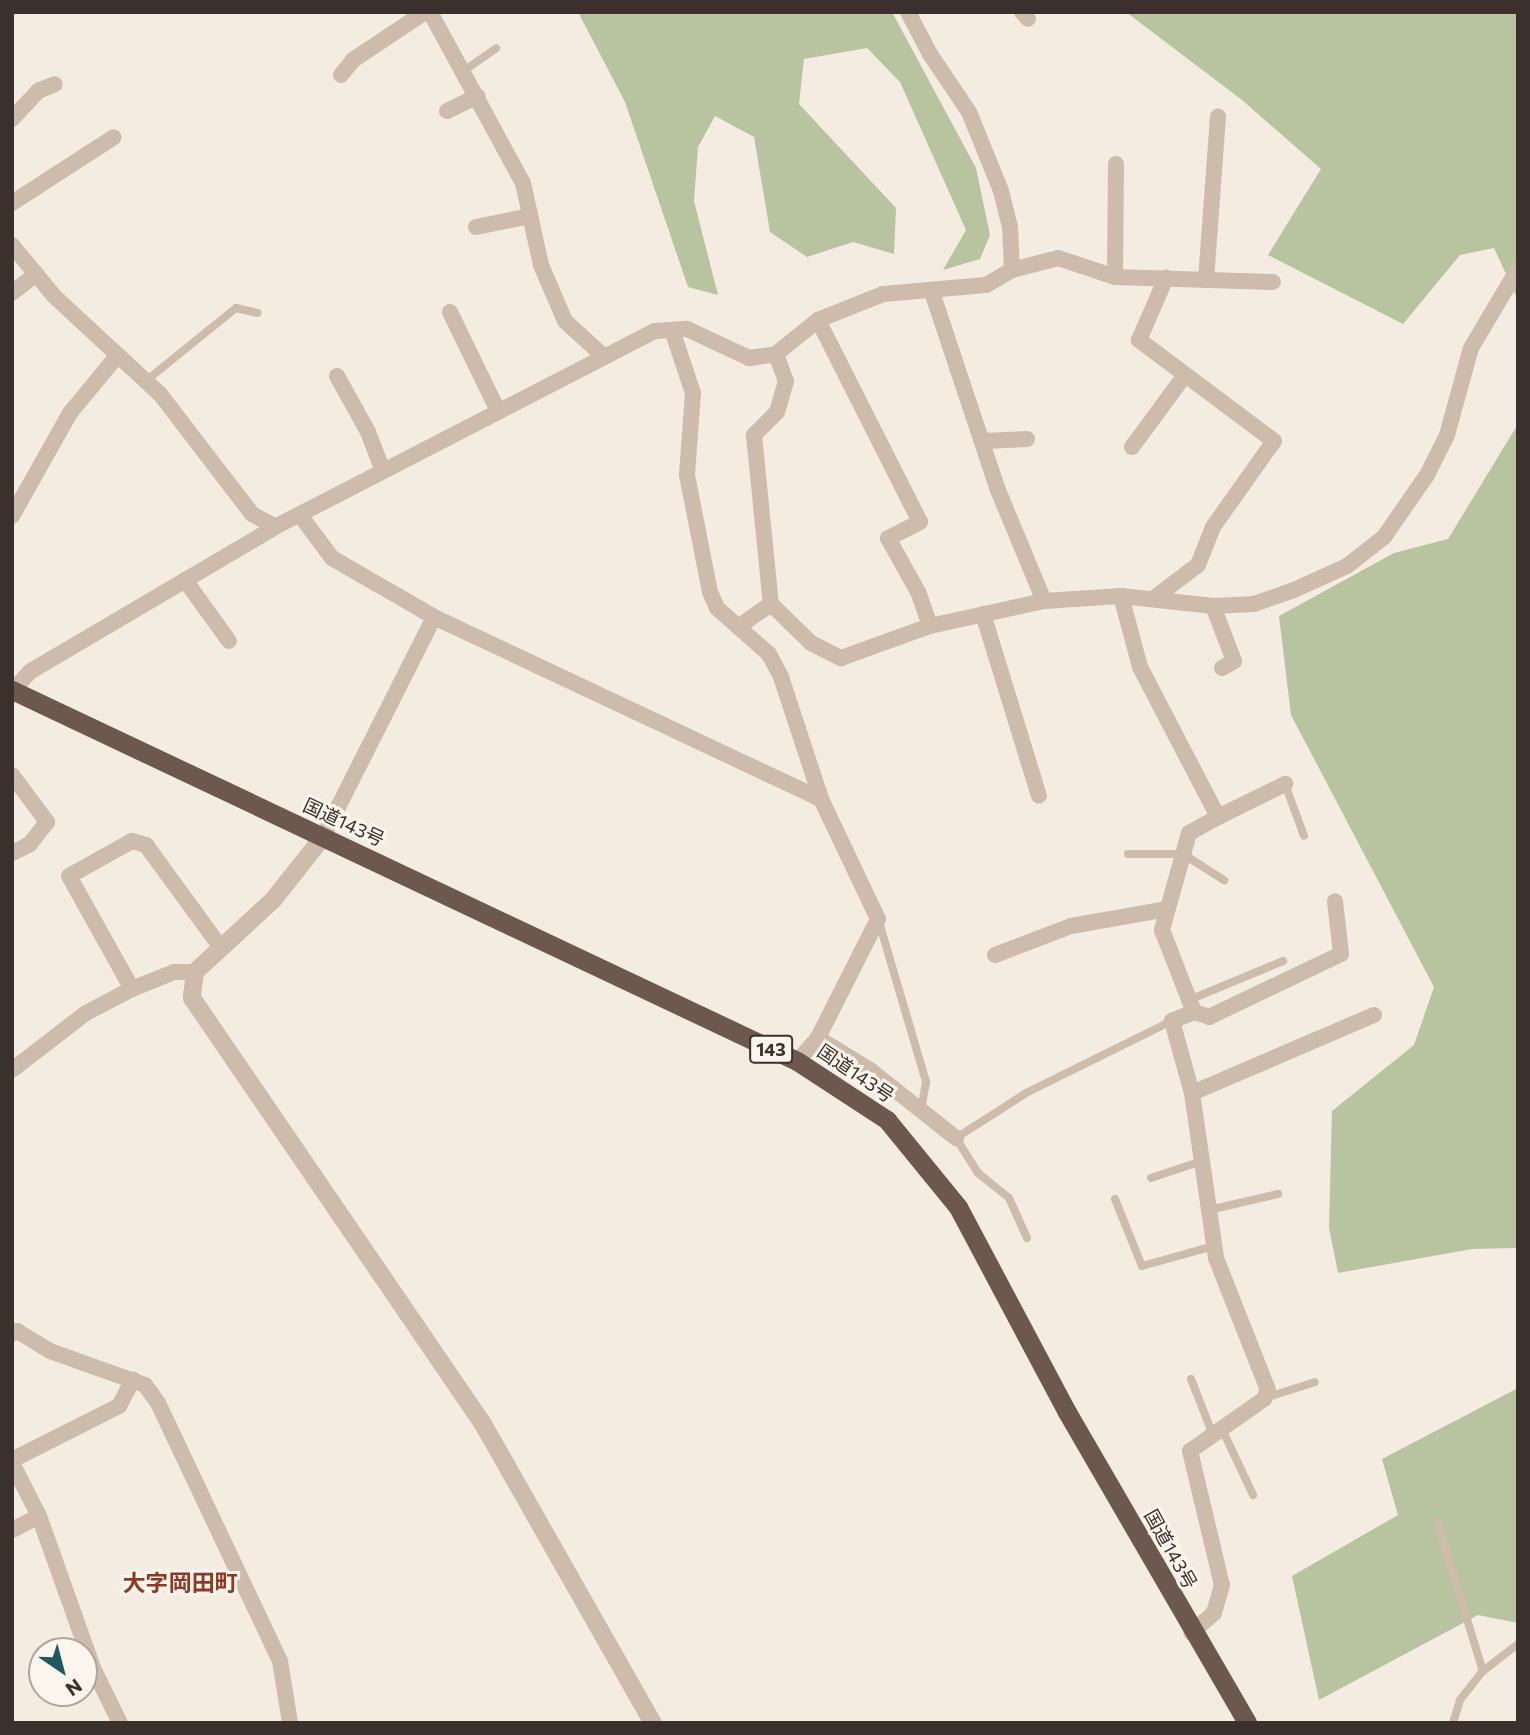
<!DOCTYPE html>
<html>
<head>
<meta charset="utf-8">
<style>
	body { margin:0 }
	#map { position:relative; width:1530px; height:1735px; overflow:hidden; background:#f4ebe1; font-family:Commissioner,"Noto Sans JP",sans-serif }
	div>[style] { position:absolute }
	.green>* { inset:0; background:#b8c4a0 }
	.service>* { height:8px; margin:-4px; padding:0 4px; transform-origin:4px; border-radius:4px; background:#cdbbac }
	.minor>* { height:16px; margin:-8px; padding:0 8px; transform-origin:8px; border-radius:8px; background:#cdbbac }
	.tertiary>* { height:18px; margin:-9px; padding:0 9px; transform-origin:9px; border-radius:9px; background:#cdbbac }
	.trunk>* { height:19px; margin:-9.5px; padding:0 9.5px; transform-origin:9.5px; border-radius:9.5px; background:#6c584f }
	span { translate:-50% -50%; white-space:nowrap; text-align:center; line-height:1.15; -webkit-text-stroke:6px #fbf5ee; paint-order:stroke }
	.shield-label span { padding:2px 5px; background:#fbf5ee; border:2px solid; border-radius:5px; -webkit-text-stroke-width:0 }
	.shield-label { font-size:18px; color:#3b302b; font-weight:700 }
	.street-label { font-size:19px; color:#3b302b }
	.quarter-label { font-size:23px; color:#8c3b22; font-weight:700 }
	.frame { position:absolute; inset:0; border:14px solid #3b302b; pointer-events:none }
	.north { position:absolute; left:28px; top:1637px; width:70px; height:70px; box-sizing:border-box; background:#fbf5ee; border:2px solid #aea6a0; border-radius:50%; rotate:145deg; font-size:19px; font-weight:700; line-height:28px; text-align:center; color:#3b302b }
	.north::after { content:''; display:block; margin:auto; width:24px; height:32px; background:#1f5a5e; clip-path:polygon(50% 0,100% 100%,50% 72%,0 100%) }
</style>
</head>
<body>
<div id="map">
	<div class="green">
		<div style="clip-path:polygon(578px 12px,892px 12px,976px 168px,990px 235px,980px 259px,943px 270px,966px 230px,900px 82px,867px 48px,804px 59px,799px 104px,896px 208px,894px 254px,853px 242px,807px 257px,770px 232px,754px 137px,715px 116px,698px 147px,694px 201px,718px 295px,688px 287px,625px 102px)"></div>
		<div style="clip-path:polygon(1126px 12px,1518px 12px,1518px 300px,1494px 248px,1460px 255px,1403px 324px,1268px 255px,1321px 169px,1242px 100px)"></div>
		<div style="clip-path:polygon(1518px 424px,1518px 1256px,1516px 1248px,1472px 1249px,1338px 1273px,1329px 1228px,1332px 1111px,1414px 1045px,1434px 987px,1291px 715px,1279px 616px,1394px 553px,1448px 539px)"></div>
		<div style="clip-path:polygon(1518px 1388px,1518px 1623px,1478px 1615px,1319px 1700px,1292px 1576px,1398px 1515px,1382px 1459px)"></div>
	</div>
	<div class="service">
		<div style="left:465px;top:70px;width:38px;rotate:-35deg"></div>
		<div style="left:147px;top:380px;width:114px;rotate:-39deg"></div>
		<div style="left:236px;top:308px;width:22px;rotate:13deg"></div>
		<div style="left:1285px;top:784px;width:55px;rotate:69.9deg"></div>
		<div style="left:1128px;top:854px;width:55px"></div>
		<div style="left:1183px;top:854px;width:49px;rotate:32.4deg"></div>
		<div style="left:879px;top:922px;width:167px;rotate:73.6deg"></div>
		<div style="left:926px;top:1082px;width:28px;rotate:100deg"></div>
		<div style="left:1189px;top:1000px;width:102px;rotate:-22.5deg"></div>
		<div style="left:1151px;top:1178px;width:54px;rotate:-18.4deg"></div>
		<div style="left:1115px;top:1199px;width:72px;rotate:68.1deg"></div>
		<div style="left:1142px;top:1266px;width:75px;rotate:-15.5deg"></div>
		<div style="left:1209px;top:1210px;width:71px;rotate:-13.1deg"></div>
		<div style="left:1027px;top:1238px;width:44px;rotate:-114.2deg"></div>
		<div style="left:1009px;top:1198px;width:40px;rotate:-141deg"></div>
		<div style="left:978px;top:1173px;width:41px;rotate:-122.2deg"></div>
		<div style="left:956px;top:1138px;width:83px;rotate:-32.7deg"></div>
		<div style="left:1026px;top:1093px;width:163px;rotate:-26.3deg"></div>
		<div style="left:1191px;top:1379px;width:60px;rotate:68.6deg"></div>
		<div style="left:1265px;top:1398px;width:52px;rotate:-17.7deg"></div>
		<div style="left:1222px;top:1429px;width:73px;rotate:64.8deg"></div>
		<div style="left:1437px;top:1521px;width:157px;rotate:73deg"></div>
		<div style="left:1453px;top:1723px;width:24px;rotate:-73deg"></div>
		<div style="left:1460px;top:1700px;width:37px;rotate:-52deg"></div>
		<div style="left:1483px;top:1671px;width:44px;rotate:-37.6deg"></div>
	</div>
	<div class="minor">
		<div style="left:430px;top:12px;width:195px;rotate:61.5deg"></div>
		<div style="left:523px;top:183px;width:84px;rotate:77.6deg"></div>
		<div style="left:541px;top:265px;width:61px;rotate:66.8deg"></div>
		<div style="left:565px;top:321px;width:52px;rotate:42.6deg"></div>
		<div style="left:908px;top:12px;width:47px;rotate:62.4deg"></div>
		<div style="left:930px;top:54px;width:70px;rotate:56.1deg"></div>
		<div style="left:969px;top:112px;width:85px;rotate:67.9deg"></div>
		<div style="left:1001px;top:191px;width:36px;rotate:76deg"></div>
		<div style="left:1010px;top:226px;width:44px;rotate:87.4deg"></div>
		<div style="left:1022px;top:12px;width:9px;rotate:49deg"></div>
		<div style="left:341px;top:75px;width:19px;rotate:-51deg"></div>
		<div style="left:353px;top:60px;width:87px;rotate:-33.7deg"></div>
		<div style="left:447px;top:111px;width:34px;rotate:-26deg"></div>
		<div style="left:12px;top:119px;width:38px;rotate:-47deg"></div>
		<div style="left:38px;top:91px;width:18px;rotate:-22deg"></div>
		<div style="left:12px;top:203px;width:121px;rotate:-32.9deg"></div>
		<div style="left:476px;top:227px;width:55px;rotate:-11.5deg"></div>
		<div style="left:12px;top:245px;width:66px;rotate:50.5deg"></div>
		<div style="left:54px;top:296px;width:144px;rotate:42.8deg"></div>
		<div style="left:160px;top:394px;width:151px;rotate:52.5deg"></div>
		<div style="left:252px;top:514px;width:26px;rotate:29deg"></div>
		<div style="left:1115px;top:277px;width:113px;rotate:-89.5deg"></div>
		<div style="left:1206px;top:280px;width:164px;rotate:-85.8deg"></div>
		<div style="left:932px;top:292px;width:209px;rotate:71.6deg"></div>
		<div style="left:998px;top:490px;width:120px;rotate:67.5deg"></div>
		<div style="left:1044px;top:601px;width:77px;rotate:-3.7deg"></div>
		<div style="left:1121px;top:596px;width:93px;rotate:6.2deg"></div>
		<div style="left:1213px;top:606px;width:41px;rotate:-2.8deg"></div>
		<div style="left:1254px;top:604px;width:42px;rotate:-19.3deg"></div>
		<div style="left:1294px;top:590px;width:58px;rotate:-24.4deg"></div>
		<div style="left:1347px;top:566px;width:47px;rotate:-38.1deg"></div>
		<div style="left:1384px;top:537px;width:75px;rotate:-55.3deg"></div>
		<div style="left:1427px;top:475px;width:45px;rotate:-63.4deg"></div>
		<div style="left:1447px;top:435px;width:90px;rotate:-74.6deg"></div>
		<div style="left:1471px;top:348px;width:92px;rotate:-59.3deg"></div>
		<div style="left:12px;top:293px;width:31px;rotate:-38deg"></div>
		<div style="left:450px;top:312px;width:110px;rotate:64.1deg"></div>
		<div style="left:818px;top:320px;width:226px;rotate:63.2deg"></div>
		<div style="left:920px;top:522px;width:36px;rotate:153deg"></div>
		<div style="left:888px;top:538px;width:64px;rotate:61deg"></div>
		<div style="left:919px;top:594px;width:34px;rotate:71deg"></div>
		<div style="left:672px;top:330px;width:66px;rotate:71.6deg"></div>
		<div style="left:693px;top:393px;width:82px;rotate:94.2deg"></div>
		<div style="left:687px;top:475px;width:119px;rotate:78.9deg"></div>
		<div style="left:710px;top:592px;width:17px;rotate:66deg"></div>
		<div style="left:717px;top:608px;width:69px;rotate:41.5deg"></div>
		<div style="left:769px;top:654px;width:26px;rotate:62deg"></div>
		<div style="left:781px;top:677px;width:128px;rotate:71.8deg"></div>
		<div style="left:776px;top:354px;width:29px;rotate:70deg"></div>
		<div style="left:786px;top:381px;width:32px;rotate:106deg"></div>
		<div style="left:777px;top:412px;width:33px;rotate:135deg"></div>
		<div style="left:754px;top:435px;width:170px;rotate:84.3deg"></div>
		<div style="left:771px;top:604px;width:56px;rotate:44.3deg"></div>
		<div style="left:811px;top:643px;width:34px;rotate:27deg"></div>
		<div style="left:841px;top:658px;width:95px;rotate:-19.8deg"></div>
		<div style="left:930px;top:626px;width:117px;rotate:-12.4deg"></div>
		<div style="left:337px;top:376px;width:64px;rotate:61deg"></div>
		<div style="left:368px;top:432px;width:42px;rotate:69deg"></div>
		<div style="left:983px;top:441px;width:44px;rotate:-2.6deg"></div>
		<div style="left:1132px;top:447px;width:89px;rotate:-53.6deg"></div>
		<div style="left:300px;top:515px;width:54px;rotate:53.3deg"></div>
		<div style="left:332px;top:558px;width:118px;rotate:30deg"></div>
		<div style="left:434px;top:617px;width:428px;rotate:25.2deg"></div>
		<div style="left:821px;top:799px;width:133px;rotate:64.6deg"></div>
		<div style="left:878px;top:919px;width:133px;rotate:116.8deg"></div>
		<div style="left:818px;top:1038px;width:31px;rotate:132deg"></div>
		<div style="left:12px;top:516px;width:118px;rotate:-60.6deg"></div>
		<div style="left:70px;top:413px;width:75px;rotate:-50.4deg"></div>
		<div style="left:185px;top:580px;width:75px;rotate:54.2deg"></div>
		<div style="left:1121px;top:596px;width:73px;rotate:75deg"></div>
		<div style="left:1140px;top:667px;width:169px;rotate:62.5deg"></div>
		<div style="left:1218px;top:817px;width:33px;rotate:151deg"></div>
		<div style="left:1189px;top:833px;width:101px;rotate:105.6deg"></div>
		<div style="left:1162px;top:930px;width:88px;rotate:68.7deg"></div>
		<div style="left:1194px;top:1012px;width:24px;rotate:158deg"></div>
		<div style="left:1172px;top:1021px;width:75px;rotate:74.5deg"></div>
		<div style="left:1192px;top:1093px;width:167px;rotate:81.7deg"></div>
		<div style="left:1216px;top:1258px;width:142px;rotate:68.5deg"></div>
		<div style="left:1268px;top:1390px;width:10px;rotate:114deg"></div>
		<div style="left:1264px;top:1399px;width:90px;rotate:144.9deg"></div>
		<div style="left:1190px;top:1451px;width:138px;rotate:76.6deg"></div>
		<div style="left:1222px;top:1585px;width:29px;rotate:106deg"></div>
		<div style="left:1214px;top:1613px;width:30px;rotate:139deg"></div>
		<div style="left:1153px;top:599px;width:56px;rotate:-37.1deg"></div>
		<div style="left:1198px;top:565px;width:41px;rotate:-68.5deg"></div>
		<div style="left:1213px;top:527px;width:105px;rotate:-54.7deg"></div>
		<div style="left:1274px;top:441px;width:169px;rotate:-143.2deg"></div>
		<div style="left:1139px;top:340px;width:68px;rotate:-66.5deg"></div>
		<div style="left:1213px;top:606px;width:59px;rotate:69.1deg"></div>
		<div style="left:1234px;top:661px;width:14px;rotate:150deg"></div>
		<div style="left:983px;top:614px;width:190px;rotate:72.9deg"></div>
		<div style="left:738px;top:627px;width:40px;rotate:-34.9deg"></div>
		<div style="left:13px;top:690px;width:26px;rotate:-47deg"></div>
		<div style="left:31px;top:671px;width:283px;rotate:-30.5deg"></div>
		<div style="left:275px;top:527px;width:428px;rotate:-27.3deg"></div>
		<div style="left:655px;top:331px;width:32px;rotate:-4deg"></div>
		<div style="left:687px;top:329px;width:68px;rotate:25.1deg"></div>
		<div style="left:749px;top:358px;width:27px;rotate:-8deg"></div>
		<div style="left:776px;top:354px;width:54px;rotate:-39deg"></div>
		<div style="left:818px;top:320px;width:70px;rotate:-21.8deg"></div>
		<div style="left:883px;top:294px;width:103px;rotate:-5deg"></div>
		<div style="left:986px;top:285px;width:30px;rotate:-30deg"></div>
		<div style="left:1012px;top:270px;width:48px;rotate:-14.6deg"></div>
		<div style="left:1058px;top:258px;width:60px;rotate:18.4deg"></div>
		<div style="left:1115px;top:277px;width:158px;rotate:1.8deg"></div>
		<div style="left:12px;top:775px;width:59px;rotate:53.3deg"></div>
		<div style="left:47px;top:822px;width:28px;rotate:128deg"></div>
		<div style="left:30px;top:844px;width:20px;rotate:153deg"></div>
		<div style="left:1218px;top:817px;width:75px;rotate:-26.2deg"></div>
		<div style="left:323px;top:837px;width:246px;rotate:-63.2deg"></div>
		<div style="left:995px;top:955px;width:81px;rotate:-20.9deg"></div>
		<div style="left:1071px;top:926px;width:97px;rotate:-10deg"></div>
		<div style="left:132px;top:989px;width:129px;rotate:-119.1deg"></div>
		<div style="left:69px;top:876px;width:72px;rotate:-29.1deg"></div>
		<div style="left:132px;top:841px;width:15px;rotate:16deg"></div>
		<div style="left:146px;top:845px;width:127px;rotate:53.9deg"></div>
		<div style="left:1194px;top:1012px;width:16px;rotate:18deg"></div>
		<div style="left:1209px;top:1017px;width:146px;rotate:-25.5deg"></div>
		<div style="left:1341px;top:954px;width:53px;rotate:-96.5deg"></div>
		<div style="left:818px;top:1038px;width:61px;rotate:31.6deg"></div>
		<div style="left:870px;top:1070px;width:110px;rotate:38.3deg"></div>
		<div style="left:12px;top:1070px;width:93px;rotate:-37.6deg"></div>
		<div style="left:86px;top:1013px;width:52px;rotate:-27.6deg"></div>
		<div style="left:132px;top:989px;width:45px;rotate:-22deg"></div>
		<div style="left:174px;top:972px;width:21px"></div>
		<div style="left:1192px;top:1093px;width:198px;rotate:-23.2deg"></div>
		<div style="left:12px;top:1334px;width:6px;rotate:-31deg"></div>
		<div style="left:17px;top:1331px;width:39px;rotate:31deg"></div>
		<div style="left:50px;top:1351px;width:101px;rotate:19.7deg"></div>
		<div style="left:145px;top:1385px;width:22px;rotate:54deg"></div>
		<div style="left:158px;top:1403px;width:285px;rotate:64.7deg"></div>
		<div style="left:280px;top:1661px;width:63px;rotate:80.8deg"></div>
		<div style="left:12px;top:1460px;width:120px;rotate:-26.8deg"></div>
		<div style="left:119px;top:1406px;width:30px;rotate:-62deg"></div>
		<div style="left:12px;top:1463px;width:59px;rotate:63deg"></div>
		<div style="left:39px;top:1516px;width:161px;rotate:70.4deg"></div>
		<div style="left:93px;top:1668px;width:61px;rotate:63.9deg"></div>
		<div style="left:12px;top:1530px;width:30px;rotate:-27deg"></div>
	</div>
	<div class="tertiary">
		<div style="left:323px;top:837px;width:80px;rotate:128.4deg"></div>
		<div style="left:273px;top:900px;width:106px;rotate:137.3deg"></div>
		<div style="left:195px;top:972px;width:26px;rotate:97deg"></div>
		<div style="left:192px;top:998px;width:516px;rotate:55.66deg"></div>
		<div style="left:483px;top:1424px;width:344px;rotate:60.4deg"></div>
	</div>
	<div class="trunk">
		<div style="left:12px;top:690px;width:868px;rotate:25.3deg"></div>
		<div style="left:797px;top:1061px;width:108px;rotate:33.2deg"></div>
		<div style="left:887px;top:1120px;width:112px;rotate:50.8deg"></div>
		<div style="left:958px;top:1207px;width:232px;rotate:62deg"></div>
		<div style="left:1067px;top:1412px;width:359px;rotate:59.9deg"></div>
	</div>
	<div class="shield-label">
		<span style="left:771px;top:1049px">143</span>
	</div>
	<div class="street-label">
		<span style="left:344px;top:822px;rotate:25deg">国道143号</span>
		<span style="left:856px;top:1073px;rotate:34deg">国道143号</span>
		<span style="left:1171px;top:1549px;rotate:61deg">国道143号</span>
	</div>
	<div class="quarter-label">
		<span style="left:180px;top:1582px">大字岡田町</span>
	</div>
	<div class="frame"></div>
	<div class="north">N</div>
</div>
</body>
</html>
